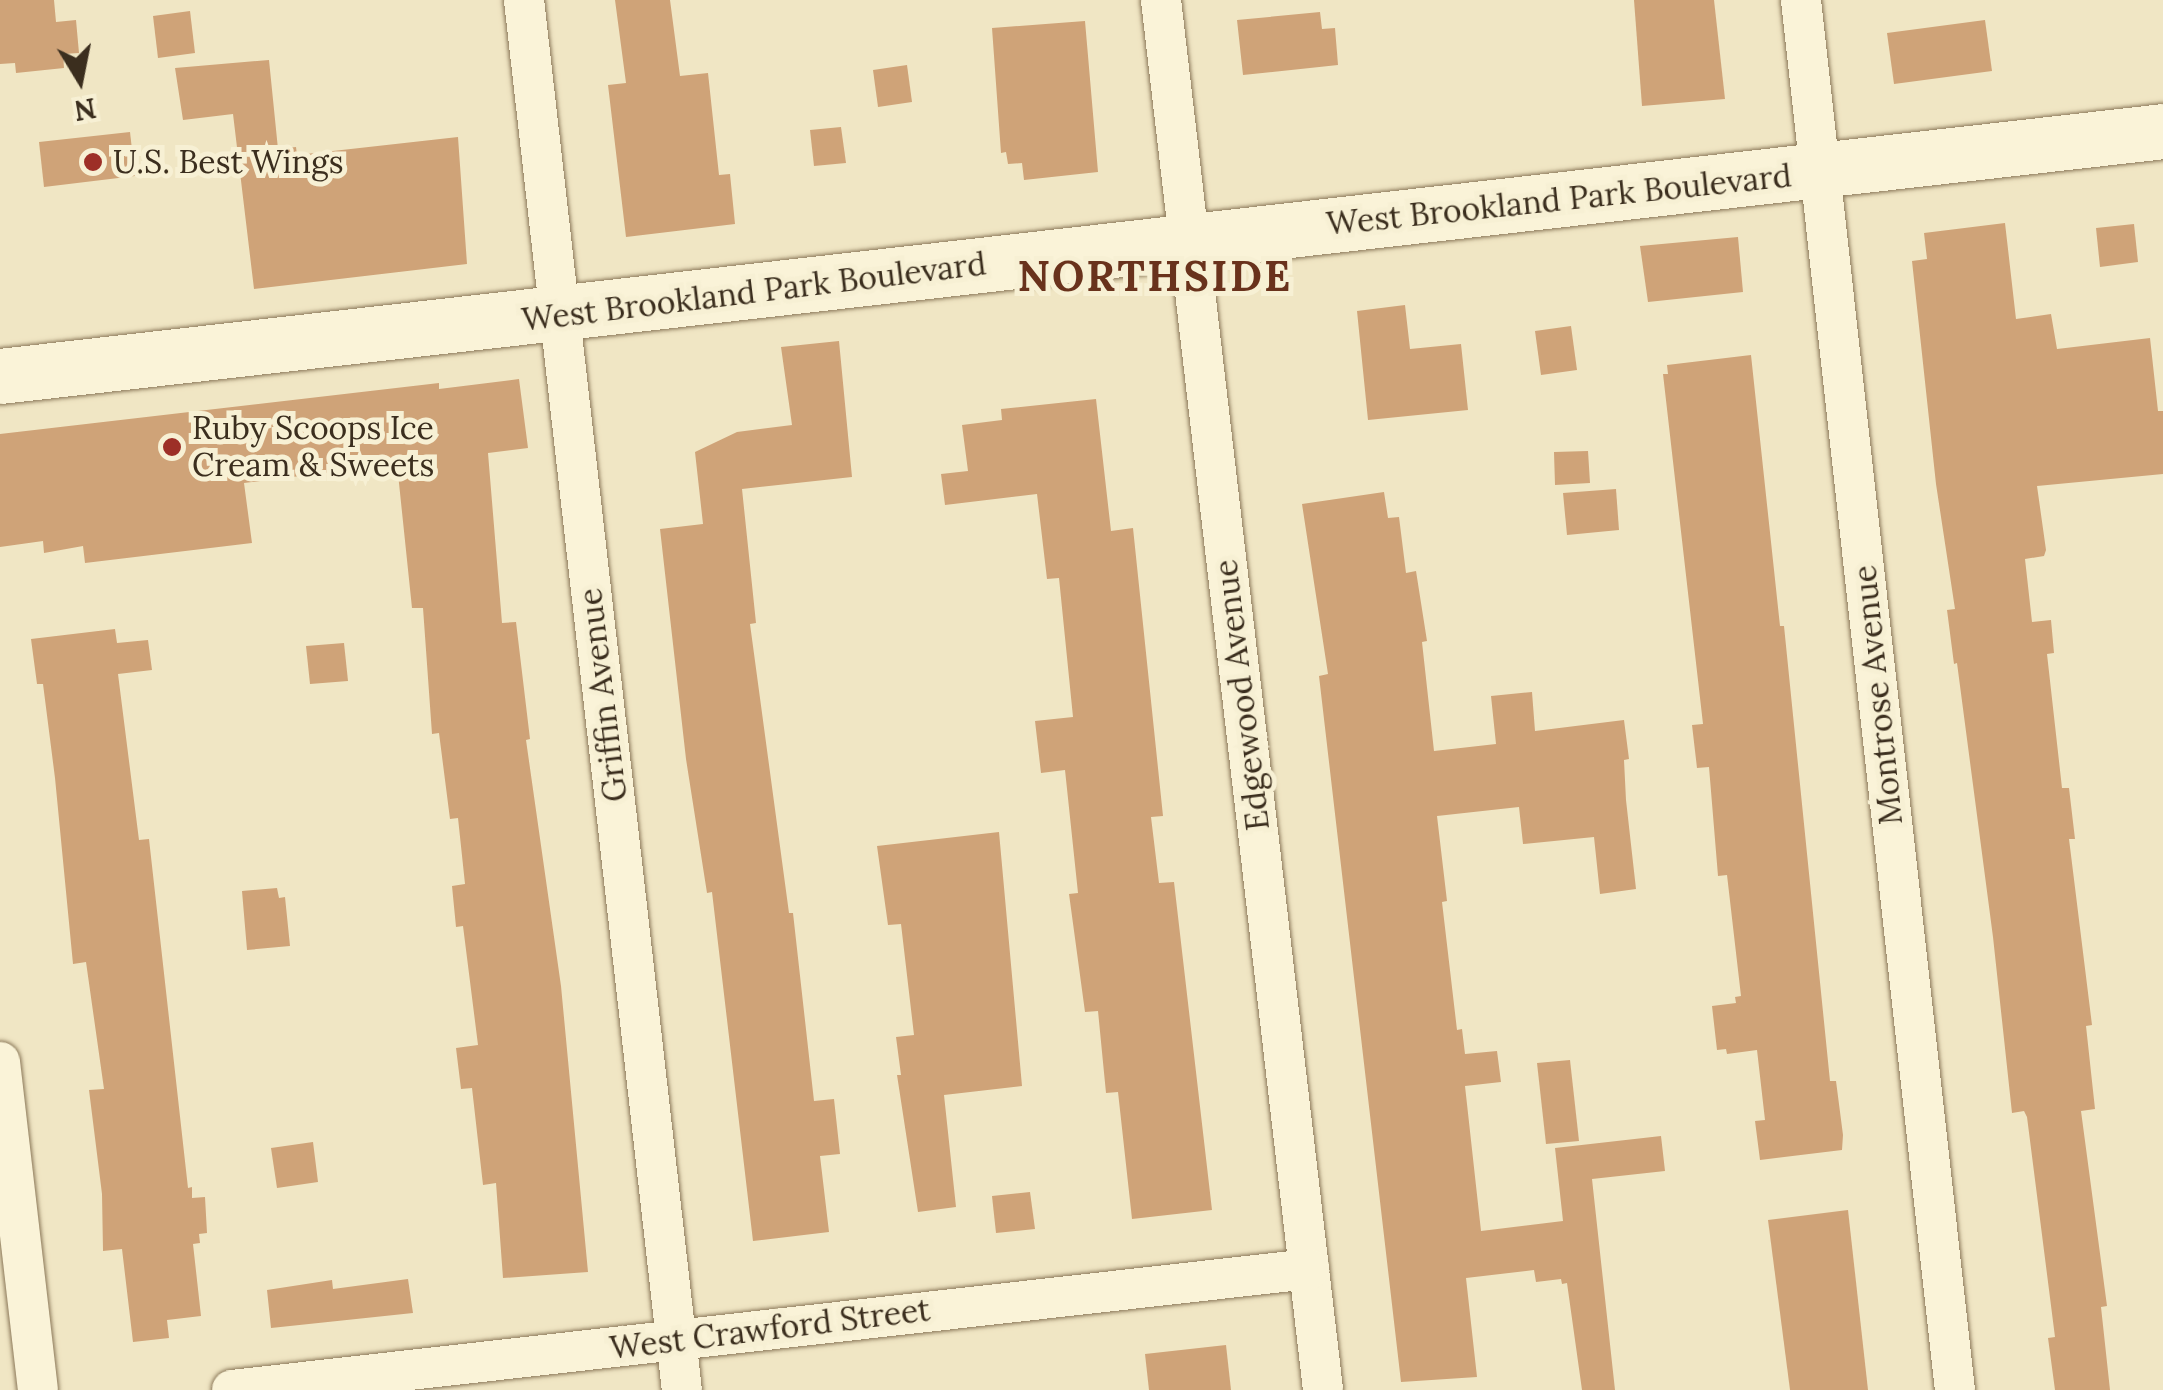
<!DOCTYPE html>
<html>
<head>
<meta charset="utf-8">
<style>
	body { margin:0 }
	#map { position:relative; width:2163px; height:1390px; overflow:hidden; background:#f0e6c4; font-family:Lora,serif }
	div>[style] { position:absolute }
	.building>* { inset:0; background:#cfa378 }
	.roads { filter:drop-shadow(0 0 2px #8b7859) drop-shadow(0 0 2px #8b7859) }
	.street>* { height:40px; margin:-20px; padding:0 20px; transform-origin:20px; border-radius:20px; background:#faf3d8 }
	.secondary>* { height:55px; margin:-27.5px; padding:0 27.5px; transform-origin:27.5px; border-radius:27.5px; background:#faf3d8 }
	.dots>* { width:28px; height:28px; translate:-50% -50%; box-sizing:border-box; border:5px solid #f7f0d4; border-radius:50% }
	span { translate:-50% -50%; white-space:nowrap; text-align:center; line-height:1.15; -webkit-text-stroke:10px #f7f0d4; paint-order:stroke }
	.poi-label { font-size:32px; color:#3b2e1e }
	.left { translate:0 -50%; text-align:left }
	.street-label { font-size:32px; color:#3b2e1e }
	.district-label { font-size:42px; color:#69321c; font-weight:700; letter-spacing:2.5px }
	.north { position:absolute; left:30px; top:30px; width:100px; height:100px; -webkit-text-stroke:8px #f7f0d4; paint-order:stroke; rotate:170deg; font-size:28px; font-weight:700; line-height:40px; text-align:center; color:#3b2e1e }
	.north::after { content:''; display:block; margin:auto; width:35px; height:45px; background:#3b2e1e; clip-path:polygon(50% 0,100% 100%,50% 72%,0 100%) }
</style>
</head>
<body>
<div id="map">
	<div class="building">
		<div style="clip-path:polygon(0 0,54px 0,56px 22px,76px 20px,79px 53px,63px 54px,64px 68px,16px 73px,15px 63px,0 64px)"></div>
		<div style="clip-path:polygon(615px 0,670px 0,680px 76px,708px 73px,719px 175px,730px 174px,735px 224px,626px 237px,608px 85px,626px 83px)"></div>
		<div style="clip-path:polygon(1634px 0,1714px 0,1725px 99px,1642px 106px)"></div>
		<div style="clip-path:polygon(190px 11px,195px 53px,158px 58px,153px 16px)"></div>
		<div style="clip-path:polygon(1320px 12px,1322px 29px,1335px 28px,1338px 65px,1243px 75px,1237px 20px)"></div>
		<div style="clip-path:polygon(1985px 20px,1992px 71px,1894px 84px,1887px 33px)"></div>
		<div style="clip-path:polygon(1085px 21px,1098px 172px,1024px 180px,1022px 163px,1008px 164px,1006px 152px,1001px 153px,992px 28px)"></div>
		<div style="clip-path:polygon(269px 60px,278px 149px,296px 147px,297px 155px,458px 137px,467px 264px,254px 289px,233px 114px,183px 120px,175px 68px)"></div>
		<div style="clip-path:polygon(907px 65px,912px 102px,878px 107px,873px 70px)"></div>
		<div style="clip-path:polygon(841px 127px,846px 163px,814px 166px,810px 130px)"></div>
		<div style="clip-path:polygon(130px 132px,135px 176px,44px 187px,39px 142px)"></div>
		<div style="clip-path:polygon(2005px 223px,2016px 319px,2051px 314px,2057px 349px,2150px 338px,2158px 411px,2163px 411px,2163px 474px,2037px 486px,2046px 550px,2044px 556px,2025px 559px,2032px 622px,2051px 620px,2054px 653px,2047px 654px,2062px 788px,2069px 788px,2075px 839px,2069px 839px,2092px 1025px,2086px 1026px,2095px 1109px,2081px 1111px,2107px 1306px,2101px 1307px,2110px 1390px,2055px 1390px,2048px 1338px,2055px 1337px,2027px 1117px,2024px 1111px,2012px 1113px,1993px 937px,1957px 663px,1954px 664px,1947px 610px,1955px 609px,1936px 484px,1912px 261px,1927px 259px,1924px 233px)"></div>
		<div style="clip-path:polygon(2134px 224px,2138px 262px,2100px 267px,2096px 228px)"></div>
		<div style="clip-path:polygon(1738px 237px,1743px 292px,1648px 302px,1640px 246px)"></div>
		<div style="clip-path:polygon(1405px 305px,1410px 349px,1461px 344px,1468px 410px,1368px 420px,1357px 311px)"></div>
		<div style="clip-path:polygon(1571px 326px,1577px 370px,1541px 375px,1535px 331px)"></div>
		<div style="clip-path:polygon(839px 341px,852px 477px,742px 489px,756px 623px,750px 624px,789px 913px,793px 913px,813px 1092px,814px 1101px,834px 1099px,840px 1154px,820px 1156px,829px 1232px,753px 1241px,712px 892px,707px 893px,686px 759px,660px 529px,703px 524px,695px 452px,737px 432px,792px 425px,781px 347px)"></div>
		<div style="clip-path:polygon(1751px 355px,1780px 626px,1784px 626px,1830px 1081px,1836px 1081px,1843px 1135px,1842px 1150px,1760px 1160px,1755px 1121px,1765px 1120px,1757px 1050px,1727px 1054px,1726px 1049px,1717px 1050px,1712px 1006px,1736px 1003px,1735px 997px,1741px 996px,1727px 875px,1718px 876px,1709px 767px,1697px 768px,1692px 725px,1703px 724px,1663px 374px,1668px 374px,1667px 365px)"></div>
		<div style="clip-path:polygon(519px 379px,528px 448px,488px 453px,502px 623px,516px 622px,530px 739px,526px 740px,561px 986px,588px 1272px,503px 1278px,496px 1183px,483px 1185px,472px 1088px,461px 1089px,456px 1048px,478px 1045px,463px 926px,456px 927px,452px 886px,465px 884px,458px 818px,450px 819px,439px 733px,432px 734px,423px 608px,412px 608px,397px 464px,244px 483px,252px 543px,85px 563px,83px 546px,44px 553px,43px 541px,0 547px,0 434px,439px 383px,439px 389px)"></div>
		<div style="clip-path:polygon(1096px 399px,1111px 531px,1133px 528px,1163px 816px,1151px 817px,1159px 883px,1174px 882px,1212px 1210px,1132px 1219px,1118px 1092px,1106px 1093px,1098px 1011px,1085px 1012px,1069px 894px,1078px 893px,1065px 770px,1041px 773px,1035px 721px,1073px 717px,1059px 578px,1047px 579px,1037px 494px,945px 505px,941px 474px,968px 471px,962px 425px,1002px 420px,1001px 409px)"></div>
		<div style="clip-path:polygon(1588px 451px,1590px 483px,1555px 485px,1554px 452px)"></div>
		<div style="clip-path:polygon(1616px 489px,1619px 530px,1567px 535px,1563px 493px)"></div>
		<div style="clip-path:polygon(1384px 492px,1388px 518px,1399px 517px,1406px 573px,1416px 571px,1427px 641px,1422px 642px,1434px 751px,1496px 744px,1491px 696px,1532px 692px,1535px 731px,1624px 720px,1629px 759px,1624px 760px,1626px 800px,1636px 889px,1600px 894px,1594px 837px,1523px 844px,1519px 807px,1437px 816px,1447px 901px,1442px 902px,1457px 1030px,1462px 1029px,1465px 1054px,1497px 1051px,1501px 1082px,1465px 1086px,1481px 1231px,1563px 1221px,1555px 1148px,1661px 1136px,1665px 1171px,1592px 1179px,1615px 1390px,1582px 1390px,1567px 1283px,1562px 1284px,1561px 1279px,1536px 1282px,1534px 1270px,1466px 1278px,1477px 1377px,1401px 1382px,1319px 676px,1328px 674px,1302px 504px)"></div>
		<div style="clip-path:polygon(115px 629px,117px 643px,148px 640px,152px 670px,118px 674px,139px 840px,149px 839px,188px 1188px,192px 1187px,192px 1198px,205px 1197px,207px 1233px,199px 1234px,200px 1243px,193px 1244px,201px 1316px,167px 1320px,169px 1338px,133px 1342px,122px 1249px,103px 1251px,102px 1194px,89px 1090px,104px 1089px,86px 962px,73px 964px,55px 778px,43px 684px,37px 684px,31px 639px)"></div>
		<div style="clip-path:polygon(344px 643px,348px 681px,310px 684px,306px 646px)"></div>
		<div style="clip-path:polygon(999px 832px,1022px 1086px,944px 1095px,956px 1207px,918px 1212px,897px 1075px,901px 1075px,896px 1037px,914px 1035px,901px 924px,888px 925px,877px 846px)"></div>
		<div style="clip-path:polygon(277px 888px,279px 898px,285px 897px,290px 946px,247px 950px,242px 891px)"></div>
		<div style="clip-path:polygon(1570px 1060px,1579px 1141px,1546px 1144px,1537px 1063px)"></div>
		<div style="clip-path:polygon(313px 1142px,318px 1182px,277px 1188px,271px 1148px)"></div>
		<div style="clip-path:polygon(1030px 1192px,1035px 1229px,996px 1233px,992px 1196px)"></div>
		<div style="clip-path:polygon(1848px 1210px,1868px 1390px,1790px 1390px,1768px 1220px)"></div>
		<div style="clip-path:polygon(408px 1279px,413px 1313px,271px 1328px,267px 1290px,332px 1280px,333px 1289px)"></div>
		<div style="clip-path:polygon(1226px 1345px,1231px 1390px,1149px 1390px,1145px 1354px)"></div>
	</div>
	<div class="roads">
		<div class="street">
			<div style="left:524px;top:0;width:1399px;rotate:83.52deg"></div>
			<div style="left:1161px;top:0;width:1399px;rotate:83.35deg"></div>
			<div style="left:1801px;top:0;width:1399px;rotate:83.68deg"></div>
			<div style="left:0;top:1062px;width:330px;rotate:83.4deg"></div>
			<div style="left:232px;top:1390px;width:1084px;rotate:-6.41deg"></div>
		</div>
		<div class="secondary">
			<div style="left:0;top:376px;width:2177px;rotate:-6.46deg"></div>
		</div>
	</div>
	<div class="dots">
		<div style="left:93px;top:162px;background:#9d2f27"></div>
		<div style="left:172px;top:447px;background:#9d2f27"></div>
	</div>
	<div class="poi-label">
		<span class="left" style="left:113px;top:162px">U.S. Best Wings</span>
		<span class="left" style="left:192px;top:447px">Ruby Scoops Ice<br>Cream &amp; Sweets</span>
	</div>
	<div class="street-label">
		<span style="left:1559px;top:200px;rotate:-6deg">West Brookland Park Boulevard</span>
		<span style="left:754px;top:292px;rotate:-7deg">West Brookland Park Boulevard</span>
		<span style="left:603px;top:695px;rotate:-97deg">Griffin Avenue</span>
		<span style="left:1242px;top:695px;rotate:-97deg">Edgewood Avenue</span>
		<span style="left:1878px;top:695px;rotate:-96deg">Montrose Avenue</span>
		<span style="left:770px;top:1329px;rotate:-7deg">West Crawford Street</span>
	</div>
	<div class="district-label">
		<span style="left:1155px;top:276px">NORTHSIDE</span>
	</div>
	<div class="north">N</div>
</div>
</body>
</html>
